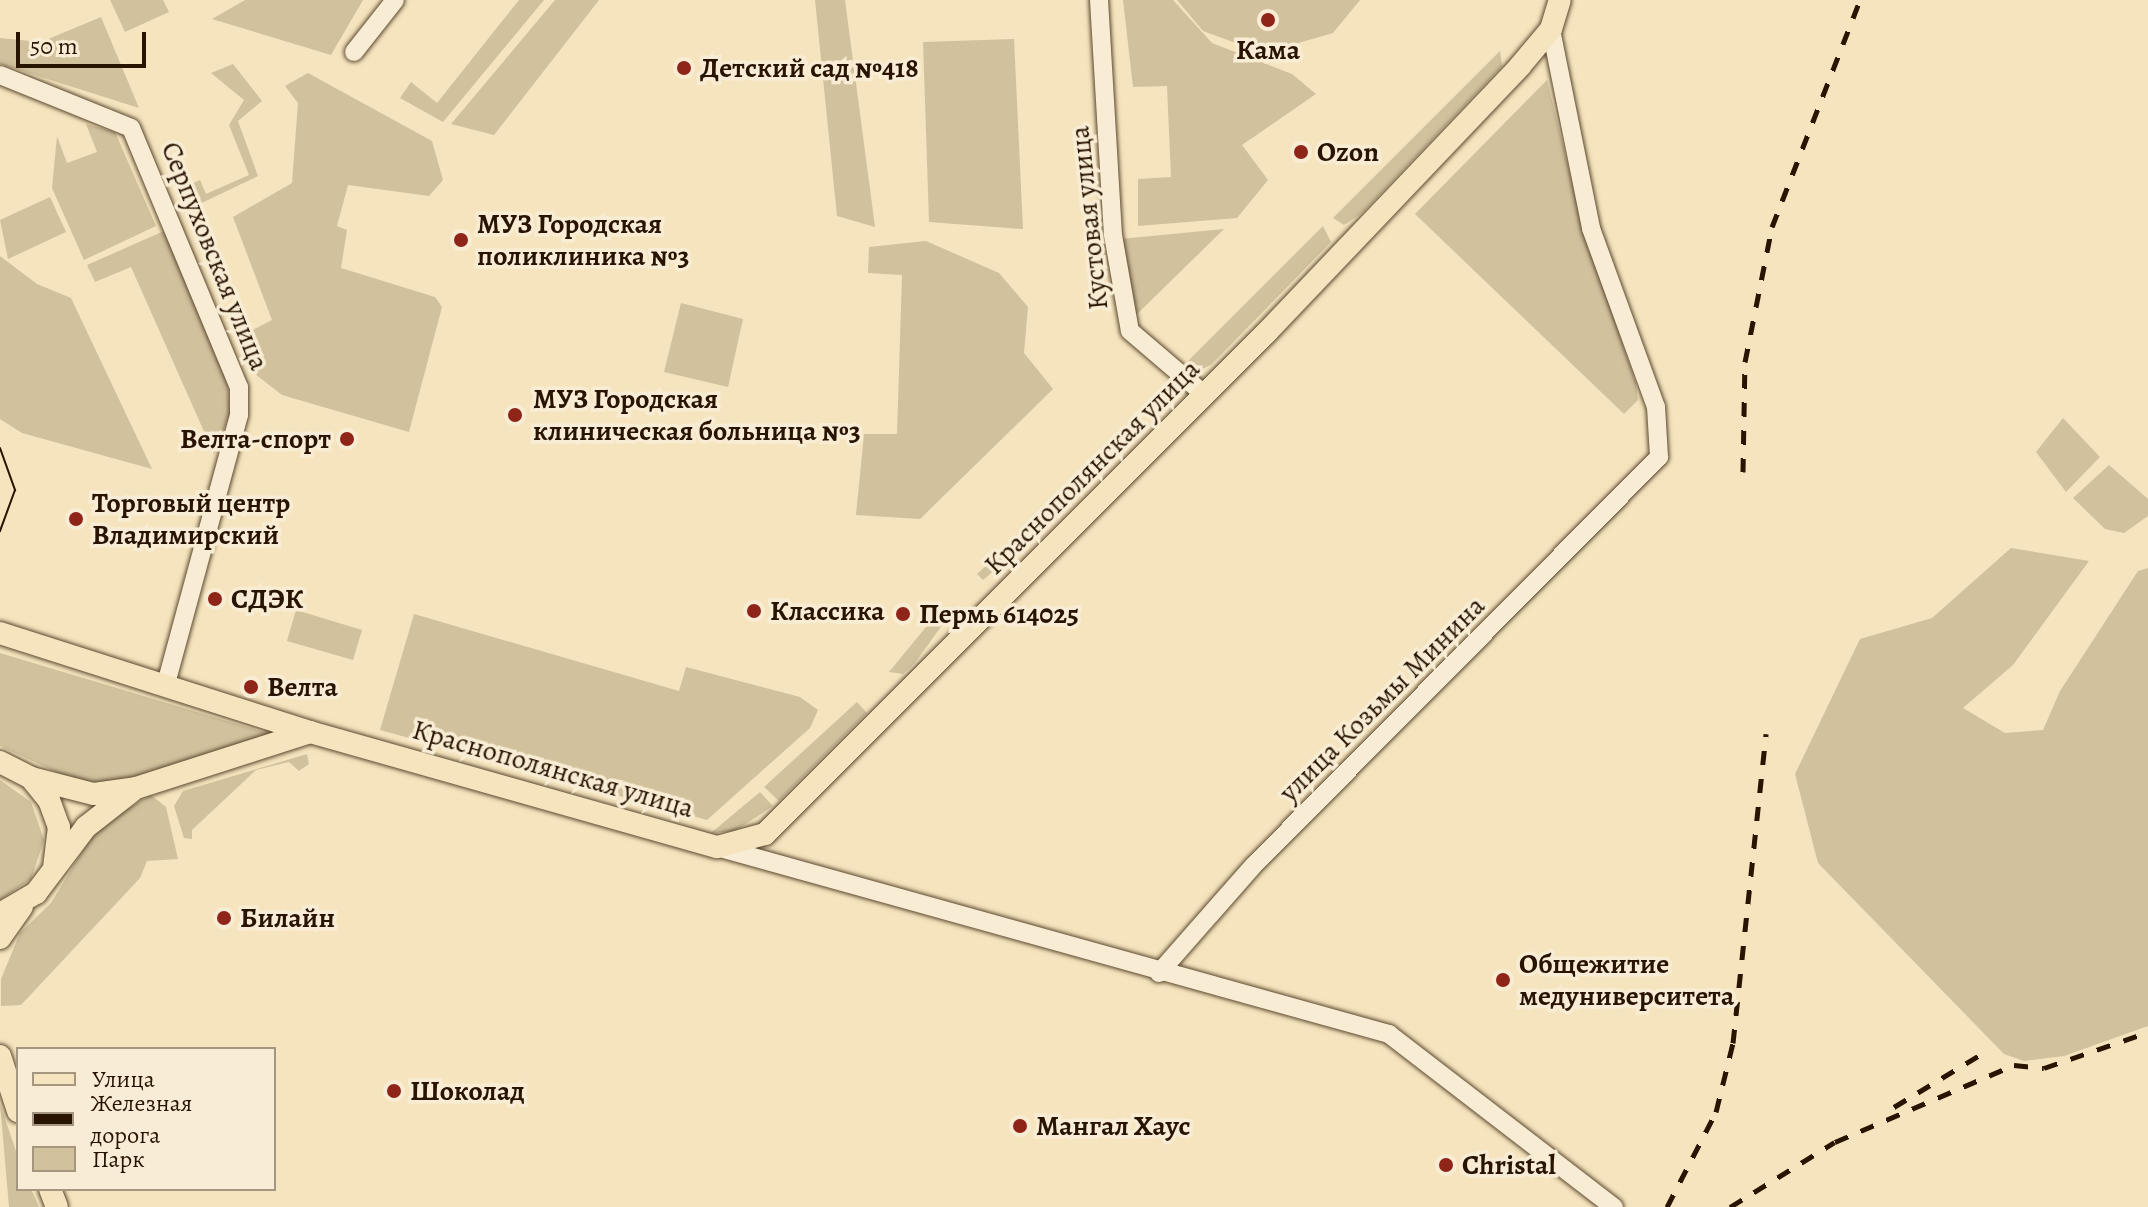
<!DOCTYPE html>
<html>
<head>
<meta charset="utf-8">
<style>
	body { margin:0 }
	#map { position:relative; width:2148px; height:1207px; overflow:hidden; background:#f5e4bd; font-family:Alegreya,serif }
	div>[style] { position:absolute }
	.green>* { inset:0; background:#d2c19d }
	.roads { filter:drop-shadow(0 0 2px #5c4830) drop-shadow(0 0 2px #5c4830) }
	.minor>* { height:18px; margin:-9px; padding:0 9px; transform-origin:9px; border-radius:9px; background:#f8edd4 }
	.major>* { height:22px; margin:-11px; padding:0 11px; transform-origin:11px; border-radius:11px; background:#f5e4bd }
	.tram>* { height:2px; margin:-1px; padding:0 1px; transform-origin:1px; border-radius:1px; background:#291401 }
	.rail>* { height:5px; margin-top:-2.5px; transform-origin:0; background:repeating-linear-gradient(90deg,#291401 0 14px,transparent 0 28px) }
	.dots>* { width:22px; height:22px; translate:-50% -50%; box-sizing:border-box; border:4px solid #f8edd4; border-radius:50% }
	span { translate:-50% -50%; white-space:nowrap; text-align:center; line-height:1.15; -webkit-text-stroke:7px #f8edd4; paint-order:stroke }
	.poi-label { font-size:28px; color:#291401; font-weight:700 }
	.left { translate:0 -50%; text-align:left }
	.right { translate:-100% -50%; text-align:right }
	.street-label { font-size:28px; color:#291401 }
	.legend { position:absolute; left:16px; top:1047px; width:260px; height:144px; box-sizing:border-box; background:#f8edd4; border:2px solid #a59680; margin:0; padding:10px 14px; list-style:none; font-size:24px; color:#291401 }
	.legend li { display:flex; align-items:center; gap:16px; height:40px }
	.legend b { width:40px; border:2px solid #a59680 }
	.scale { position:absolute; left:16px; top:32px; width:130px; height:36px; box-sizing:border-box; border:4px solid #291401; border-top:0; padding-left:10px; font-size:24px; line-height:28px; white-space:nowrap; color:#291401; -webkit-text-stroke:6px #f8edd4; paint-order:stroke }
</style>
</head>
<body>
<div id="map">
	<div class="green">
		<div style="clip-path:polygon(110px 0,163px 0,169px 12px,125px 32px)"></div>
		<div style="clip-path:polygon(245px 0,363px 0,331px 55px,212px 19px)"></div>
		<div style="clip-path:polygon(519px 0,544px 0,443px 122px,400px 98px,411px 82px,437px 103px)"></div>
		<div style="clip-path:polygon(555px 0,599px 0,494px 135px,451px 124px)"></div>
		<div style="clip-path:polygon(815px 0,845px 0,875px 227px,837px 216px)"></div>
		<div style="clip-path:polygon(1123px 0,1173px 0,1212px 43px,1292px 74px,1316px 94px,1242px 145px,1268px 180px,1237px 218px,1138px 226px,1138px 179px,1171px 177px,1167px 86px,1133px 87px)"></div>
		<div style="clip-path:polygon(1177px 0,1360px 0,1333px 33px,1263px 53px,1203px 31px)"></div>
		<div style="clip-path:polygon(101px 17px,139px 108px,0 64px,0 38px,41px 42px)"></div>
		<div style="clip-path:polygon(1014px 39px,1023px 229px,929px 222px,923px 42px)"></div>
		<div style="clip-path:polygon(1500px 51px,1502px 66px,1362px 213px,1344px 225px,1333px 218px)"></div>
		<div style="clip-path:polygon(233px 64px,262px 101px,238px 121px,258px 176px,187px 210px,178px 190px,200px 180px,206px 194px,249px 175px,229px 125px,244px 100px,211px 73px)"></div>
		<div style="clip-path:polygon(308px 73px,432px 141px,443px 180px,429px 196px,348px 185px,337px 226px,347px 230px,341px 268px,435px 297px,442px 307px,409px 432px,282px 395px,255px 374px,237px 338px,272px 320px,233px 217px,292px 183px,298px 103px,285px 86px)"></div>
		<div style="clip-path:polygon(1547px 80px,1577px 203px,1636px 384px,1638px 400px,1624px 414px,1415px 214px)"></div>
		<div style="clip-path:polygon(86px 124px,115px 132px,156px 226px,84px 260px,52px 188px,57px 136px,67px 163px,97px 152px)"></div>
		<div style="clip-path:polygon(50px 197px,66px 232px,8px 259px,0 220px)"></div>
		<div style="clip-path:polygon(1323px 226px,1331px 242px,1211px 365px,1195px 372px,1184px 365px)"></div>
		<div style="clip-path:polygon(1224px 229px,1133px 318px,1120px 239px)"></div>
		<div style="clip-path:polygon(164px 231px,227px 376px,230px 413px,214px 454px,131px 267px,95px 282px,87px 265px)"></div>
		<div style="clip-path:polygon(926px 241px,999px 273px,1028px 307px,1024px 353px,1053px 389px,920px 519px,856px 515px,864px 434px,897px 434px,902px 275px,868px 273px,869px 247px)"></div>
		<div style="clip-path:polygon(0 256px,37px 284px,71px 298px,152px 469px,22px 433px,0 419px)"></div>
		<div style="clip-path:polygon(681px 303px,743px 319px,728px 387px,664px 372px)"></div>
		<div style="clip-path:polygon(2063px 418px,2100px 457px,2066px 492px,2036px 452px)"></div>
		<div style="clip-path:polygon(2109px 465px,2148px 499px,2148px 516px,2124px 533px,2105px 529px,2073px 498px)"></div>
		<div style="clip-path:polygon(1036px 519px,1045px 528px,983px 580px,977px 574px)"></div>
		<div style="clip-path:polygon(2011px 548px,2089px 561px,2013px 665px,1963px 708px,2005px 733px,2043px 730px,2060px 691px,2138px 571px,2148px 568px,2148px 1026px,2064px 1056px,2024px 1061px,2004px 1054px,1818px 863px,1795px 774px,1860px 639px,1932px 618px)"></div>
		<div style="clip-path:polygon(296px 610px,362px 630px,353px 660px,287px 641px)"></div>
		<div style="clip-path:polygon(414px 614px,679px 691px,686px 667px,800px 697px,818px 710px,810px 728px,707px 820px,380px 730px)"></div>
		<div style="clip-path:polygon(935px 616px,943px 624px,914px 664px,903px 674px,889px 672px)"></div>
		<div style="clip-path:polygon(0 653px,270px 734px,95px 790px,0 746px)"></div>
		<div style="clip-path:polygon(857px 702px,867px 713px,779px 801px,764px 787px)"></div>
		<div style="clip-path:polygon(307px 754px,309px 764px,299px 771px,289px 762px,256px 770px,192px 830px,192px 839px,184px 838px,174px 806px,183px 791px)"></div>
		<div style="clip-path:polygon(0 780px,31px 802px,44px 840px,31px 879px,0 900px)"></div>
		<div style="clip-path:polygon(760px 792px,773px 806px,735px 831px,711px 833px)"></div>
		<div style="clip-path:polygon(151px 795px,166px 807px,178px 859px,147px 861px,140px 878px,21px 1005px,1px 1006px,1px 979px,20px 933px,51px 903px,97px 827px)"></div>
		<div style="clip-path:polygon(0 1104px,18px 1157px,18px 1189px,31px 1189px,39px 1207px,9px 1207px)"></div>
	</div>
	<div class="roads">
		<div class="minor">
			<div style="left:1099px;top:0;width:235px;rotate:86.6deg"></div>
			<div style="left:1113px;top:235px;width:97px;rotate:80deg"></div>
			<div style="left:1130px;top:331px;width:99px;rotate:40.5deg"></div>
			<div style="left:354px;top:52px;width:66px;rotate:-51.7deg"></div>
			<div style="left:0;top:75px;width:141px;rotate:22deg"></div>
			<div style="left:131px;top:128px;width:281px;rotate:67.4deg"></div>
			<div style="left:239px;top:387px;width:28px;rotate:90deg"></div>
			<div style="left:239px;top:415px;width:279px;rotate:105.2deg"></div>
			<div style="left:717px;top:847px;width:698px;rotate:15.55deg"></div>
			<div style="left:1389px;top:1034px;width:284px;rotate:37.6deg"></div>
			<div style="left:1159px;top:973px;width:144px;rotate:-48.7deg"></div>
			<div style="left:1254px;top:865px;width:575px;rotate:-45.21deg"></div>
			<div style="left:1659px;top:457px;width:50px;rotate:-93.4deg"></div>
			<div style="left:1656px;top:407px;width:190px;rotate:-110deg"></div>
			<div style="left:1591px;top:228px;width:203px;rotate:-101.4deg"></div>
		</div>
		<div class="major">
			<div style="left:0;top:633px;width:325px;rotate:17.7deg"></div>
			<div style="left:310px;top:732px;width:423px;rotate:15.8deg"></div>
			<div style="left:717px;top:847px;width:50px;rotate:-15.2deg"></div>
			<div style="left:765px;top:834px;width:710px;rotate:-45deg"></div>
			<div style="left:1267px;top:332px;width:367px;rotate:-46.4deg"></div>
			<div style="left:1520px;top:66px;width:48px;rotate:-50deg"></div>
			<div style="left:1551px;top:29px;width:30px;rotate:-73deg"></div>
			<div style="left:0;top:762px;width:35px;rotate:27deg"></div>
			<div style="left:31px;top:778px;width:28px;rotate:51deg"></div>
			<div style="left:49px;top:800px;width:29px;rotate:70deg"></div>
			<div style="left:59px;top:827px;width:38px;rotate:97deg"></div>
			<div style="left:31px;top:778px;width:65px;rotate:14.3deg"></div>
			<div style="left:94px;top:794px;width:42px;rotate:-8.1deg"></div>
			<div style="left:136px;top:788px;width:183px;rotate:-17.8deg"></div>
			<div style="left:0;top:914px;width:42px;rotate:-30.3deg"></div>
			<div style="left:36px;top:893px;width:83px;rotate:-52.9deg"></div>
			<div style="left:86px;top:827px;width:58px;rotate:-38deg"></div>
			<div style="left:0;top:938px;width:38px;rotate:-55deg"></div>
			<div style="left:0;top:1056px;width:58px;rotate:71.9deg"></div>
			<div style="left:50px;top:1189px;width:19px;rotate:69deg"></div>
		</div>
	</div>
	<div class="tram">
		<div style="left:0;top:448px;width:45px;rotate:70.3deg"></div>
		<div style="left:15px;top:490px;width:44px;rotate:110.1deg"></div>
	</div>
	<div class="rail">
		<div style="left:1743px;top:472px;width:110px;rotate:-89deg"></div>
		<div style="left:1745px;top:362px;width:138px;rotate:-78.7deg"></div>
		<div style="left:1772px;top:227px;width:243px;rotate:-68.8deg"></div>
		<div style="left:1894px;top:1107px;width:100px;rotate:-31.2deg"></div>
		<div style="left:1667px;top:1207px;width:107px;rotate:-62.7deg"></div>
		<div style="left:1716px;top:1112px;width:71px;rotate:-76.2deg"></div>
		<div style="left:1733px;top:1043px;width:311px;rotate:-83.9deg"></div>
		<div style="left:1730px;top:1207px;width:123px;rotate:-31.8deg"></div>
		<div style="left:1835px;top:1142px;width:195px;rotate:-23.3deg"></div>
		<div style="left:2014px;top:1065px;width:30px;rotate:6deg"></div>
		<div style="left:2044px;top:1068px;width:110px;rotate:-19.1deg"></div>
	</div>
	<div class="dots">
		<div style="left:1268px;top:20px;background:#8f2418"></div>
		<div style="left:684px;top:68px;background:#8f2418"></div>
		<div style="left:1301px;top:152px;background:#8f2418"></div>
		<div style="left:461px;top:240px;background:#8f2418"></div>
		<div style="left:515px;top:415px;background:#8f2418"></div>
		<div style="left:347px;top:439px;background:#8f2418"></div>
		<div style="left:76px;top:519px;background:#8f2418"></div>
		<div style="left:215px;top:599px;background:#8f2418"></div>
		<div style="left:754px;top:611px;background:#8f2418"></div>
		<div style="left:903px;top:614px;background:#8f2418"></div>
		<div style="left:251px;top:687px;background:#8f2418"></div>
		<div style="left:224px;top:918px;background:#8f2418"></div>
		<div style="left:1503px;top:980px;background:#8f2418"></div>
		<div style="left:394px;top:1091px;background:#8f2418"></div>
		<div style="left:1020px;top:1126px;background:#8f2418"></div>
		<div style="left:1446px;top:1165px;background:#8f2418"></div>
	</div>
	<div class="poi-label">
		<span style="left:1268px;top:50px">Кама</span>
		<span class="left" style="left:700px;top:68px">Детский сад №418</span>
		<span class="left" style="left:1317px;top:152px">Ozon</span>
		<span class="left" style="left:477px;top:240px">МУЗ Городская<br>поликлиника №3</span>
		<span class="left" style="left:533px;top:415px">МУЗ Городская<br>клиническая больница №3</span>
		<span class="right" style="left:331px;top:439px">Велта-спорт</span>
		<span class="left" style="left:92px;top:519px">Торговый центр<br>Владимирский</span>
		<span class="left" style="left:231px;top:599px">СДЭК</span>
		<span class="left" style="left:770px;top:611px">Классика</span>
		<span class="left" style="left:919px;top:614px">Пермь 614025</span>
		<span class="left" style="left:267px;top:687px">Велта</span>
		<span class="left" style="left:240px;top:918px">Билайн</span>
		<span class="left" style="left:1519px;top:980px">Общежитие<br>медуниверситета</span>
		<span class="left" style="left:410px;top:1091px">Шоколад</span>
		<span class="left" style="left:1036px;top:1126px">Мангал Хаус</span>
		<span class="left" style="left:1462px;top:1165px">Christal</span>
	</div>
	<div class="street-label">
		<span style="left:1089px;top:218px;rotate:-96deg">Кустовая улица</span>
		<span style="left:215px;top:256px;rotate:68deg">Серпуховская улица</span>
		<span style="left:1092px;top:467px;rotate:-45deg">Краснополянская улица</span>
		<span style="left:1382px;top:699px;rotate:-45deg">улица Козьмы Минина</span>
		<span style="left:553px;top:769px;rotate:16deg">Краснополянская улица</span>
	</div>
	<ul class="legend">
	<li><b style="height:10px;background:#f5e4bd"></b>Улица</li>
	<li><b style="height:10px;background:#291401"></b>Железная дорога</li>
	<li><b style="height:22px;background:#d2c19d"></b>Парк</li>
	</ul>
	<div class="scale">50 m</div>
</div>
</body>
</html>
